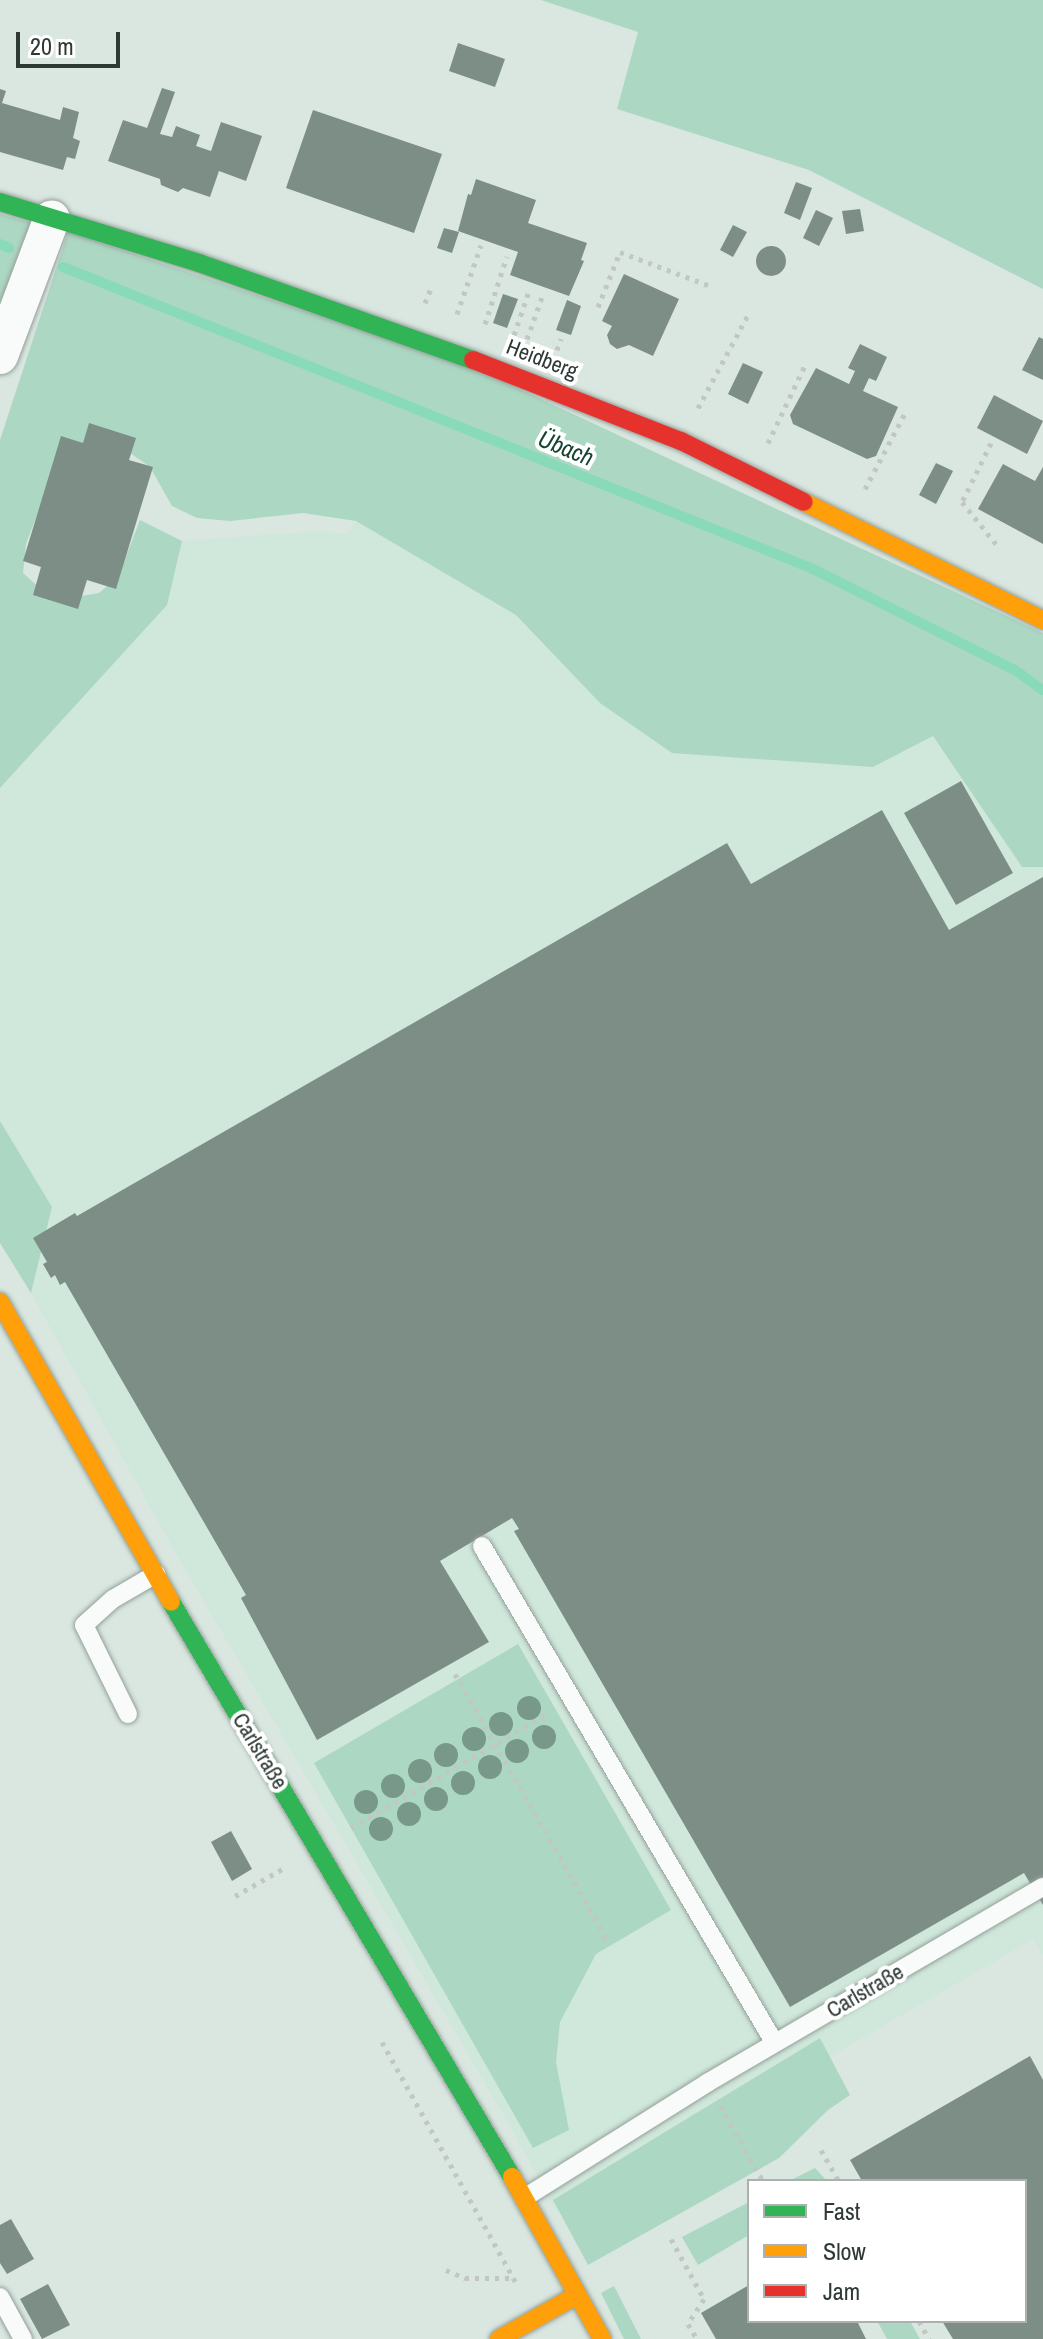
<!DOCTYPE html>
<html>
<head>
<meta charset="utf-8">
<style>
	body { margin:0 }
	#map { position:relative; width:1043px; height:2339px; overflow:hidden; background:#d9e7e0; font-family:"Archivo Narrow",sans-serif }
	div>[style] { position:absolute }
	.built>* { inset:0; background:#cfe8db }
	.green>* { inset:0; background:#acd7c3 }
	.stream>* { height:10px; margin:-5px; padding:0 5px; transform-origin:5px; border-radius:5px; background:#88dab8 }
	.building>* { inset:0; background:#7d8e87 }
	.round { border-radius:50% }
	.path>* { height:5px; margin-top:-2.5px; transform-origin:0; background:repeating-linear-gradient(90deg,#c2c7c4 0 4px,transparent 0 10px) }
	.roads { filter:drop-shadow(0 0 2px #95a09a) drop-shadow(0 0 2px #95a09a) }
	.lane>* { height:18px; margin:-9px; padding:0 9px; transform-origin:9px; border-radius:9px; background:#f9fbfa }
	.street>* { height:36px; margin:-18px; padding:0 18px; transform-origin:18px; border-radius:18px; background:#f9fbfa }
	.fast>* { height:18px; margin:-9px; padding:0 9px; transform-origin:9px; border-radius:9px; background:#30b455 }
	.slow>* { height:18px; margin:-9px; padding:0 9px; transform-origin:9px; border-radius:9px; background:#ff9f0a }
	.jam>* { height:18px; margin:-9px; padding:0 9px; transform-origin:9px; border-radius:9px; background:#e5322d }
	.trees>* { width:24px; height:24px; margin:-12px; border-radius:50%; background:#78988a }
	span { translate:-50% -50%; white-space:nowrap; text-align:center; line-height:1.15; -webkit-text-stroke:8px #fff; paint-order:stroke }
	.street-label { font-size:22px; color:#2f3934 }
	.water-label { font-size:24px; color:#154432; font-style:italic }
	.legend { position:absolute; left:747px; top:2179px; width:280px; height:144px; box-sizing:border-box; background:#fff; border:2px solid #acb0ae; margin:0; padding:10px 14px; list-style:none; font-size:24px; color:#2f3934 }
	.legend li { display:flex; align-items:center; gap:16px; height:40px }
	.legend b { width:40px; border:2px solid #acb0ae }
	.scale { position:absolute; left:16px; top:32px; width:104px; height:36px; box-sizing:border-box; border:4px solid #2f3934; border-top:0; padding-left:10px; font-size:24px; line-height:28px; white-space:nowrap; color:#2f3934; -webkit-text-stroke:6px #fff; paint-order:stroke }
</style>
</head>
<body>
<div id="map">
	<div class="built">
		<div style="clip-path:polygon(356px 521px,516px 615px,600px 703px,873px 767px,933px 736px,1022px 867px,1043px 867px,1043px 1955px,1033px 1939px,558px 2214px,510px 2126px,174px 1550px,31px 1293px,52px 1207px,0 1121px,0 788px,167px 605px,182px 541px,318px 531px,347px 534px)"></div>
	</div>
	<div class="green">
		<div style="clip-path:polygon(541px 0,1043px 0,1043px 289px,809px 170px,617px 109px,638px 32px)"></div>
		<div style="clip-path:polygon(0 214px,31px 223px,0 308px)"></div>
		<div style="clip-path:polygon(68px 232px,474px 368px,1043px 633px,1043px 867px,1022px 867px,933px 736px,873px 767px,672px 753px,600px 703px,516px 615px,356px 521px,303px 513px,230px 521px,197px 518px,172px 506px,150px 467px,126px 450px,41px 504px,26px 544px,23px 573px,43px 591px,70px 598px,99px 593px,118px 577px,140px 520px,182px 541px,167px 605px,0 788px,0 440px)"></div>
		<div style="clip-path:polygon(0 1121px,52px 1207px,31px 1293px,0 1243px)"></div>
		<div style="clip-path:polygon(518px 1644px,671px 1910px,596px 1954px,560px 2022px,556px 2062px,569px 2130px,533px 2148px,314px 1763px)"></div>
		<div style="clip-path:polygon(820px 2038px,850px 2095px,828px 2110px,779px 2158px,588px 2265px,553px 2200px)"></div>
		<div style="clip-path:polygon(815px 2168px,827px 2181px,789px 2181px)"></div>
		<div style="clip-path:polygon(749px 2202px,749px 2235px,698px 2265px,682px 2237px)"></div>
		<div style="clip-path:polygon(614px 2286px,641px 2339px,624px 2339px,601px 2293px)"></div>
		<div style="clip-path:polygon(877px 2321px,910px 2321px,920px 2339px,887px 2339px)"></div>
	</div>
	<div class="stream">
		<div style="left:0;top:244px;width:10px;rotate:24deg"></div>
		<div style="left:63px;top:267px;width:809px;rotate:21.93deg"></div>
		<div style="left:813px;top:569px;width:226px;rotate:26.6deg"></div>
		<div style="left:1015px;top:670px;width:34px;rotate:36deg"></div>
	</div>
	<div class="building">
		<div style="clip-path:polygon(458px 43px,505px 59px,495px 87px,449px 71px)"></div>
		<div style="clip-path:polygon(162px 88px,175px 92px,160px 134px,172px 137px,176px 126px,200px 135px,196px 146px,211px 151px,221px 122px,262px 136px,246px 181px,219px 171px,210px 197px,183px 188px,178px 192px,161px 185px,160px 179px,108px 161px,123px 120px,147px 128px)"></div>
		<div style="clip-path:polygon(0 89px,6px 91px,2px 103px,60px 120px,63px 107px,79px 112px,73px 138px,80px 141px,75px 159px,67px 157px,63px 170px,0 152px)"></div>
		<div style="clip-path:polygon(313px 110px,442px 154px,414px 233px,286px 188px)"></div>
		<div style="clip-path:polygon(476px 179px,536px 200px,528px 223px,587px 243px,581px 260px,584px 261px,569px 296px,510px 275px,518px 252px,458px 231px,468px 194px,471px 195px)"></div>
		<div style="clip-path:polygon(796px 182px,812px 188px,800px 220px,784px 213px)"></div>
		<div style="clip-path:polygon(860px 209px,864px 231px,846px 234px,842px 211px)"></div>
		<div style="clip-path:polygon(816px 210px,833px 218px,819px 246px,803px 238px)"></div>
		<div style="clip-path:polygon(733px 225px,747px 232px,733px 257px,720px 250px)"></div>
		<div style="clip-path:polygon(444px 228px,459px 232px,452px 253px,437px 248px)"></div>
		<div class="round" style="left:756px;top:246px;width:30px;height:30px"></div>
		<div style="clip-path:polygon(624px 274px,679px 299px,653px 356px,629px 345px,617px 349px,610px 344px,607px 335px,612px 326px,602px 321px)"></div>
		<div style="clip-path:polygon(503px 294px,518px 299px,507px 328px,493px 323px)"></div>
		<div style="clip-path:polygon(567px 300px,581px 306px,571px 335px,556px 330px)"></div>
		<div style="clip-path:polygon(1039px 337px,1043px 339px,1043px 380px,1022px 370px)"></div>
		<div style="clip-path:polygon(860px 344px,887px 357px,876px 381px,869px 378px,863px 391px,898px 407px,876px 456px,867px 459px,793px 424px,790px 415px,816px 368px,849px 384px,855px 371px,848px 368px)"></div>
		<div style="clip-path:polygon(743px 363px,763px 372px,748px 404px,728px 394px)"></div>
		<div style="clip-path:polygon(994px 395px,1043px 421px,1027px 454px,977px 428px)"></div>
		<div style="clip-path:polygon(89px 423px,136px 438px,129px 460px,153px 467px,116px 589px,87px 580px,78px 609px,33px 595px,41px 567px,23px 561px,61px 436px,83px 443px)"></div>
		<div style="clip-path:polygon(936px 463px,953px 471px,936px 504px,919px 495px)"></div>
		<div style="clip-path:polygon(1003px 464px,1035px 481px,1043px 467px,1043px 544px,978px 509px)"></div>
		<div style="clip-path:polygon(961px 781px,1013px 873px,956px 905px,904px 813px)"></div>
		<div style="clip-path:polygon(882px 810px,949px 930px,1043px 877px,1043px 1905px,1024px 1873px,790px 2007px,514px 1531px,519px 1529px,512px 1518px,440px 1561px,489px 1642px,317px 1740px,241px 1598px,246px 1595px,65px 1282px,60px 1285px,55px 1275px,51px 1278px,43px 1264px,47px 1262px,33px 1238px,75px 1213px,77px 1216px,727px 843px,751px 884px)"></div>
		<div style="clip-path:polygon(231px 1831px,252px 1869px,232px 1881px,211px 1842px)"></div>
		<div style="clip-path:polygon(1030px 2056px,1043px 2080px,1043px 2339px,953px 2339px,942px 2321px,1025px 2321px,1025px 2181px,862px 2181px,850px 2160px)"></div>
		<div style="clip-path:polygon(11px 2219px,34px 2259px,7px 2274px,0 2263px,0 2225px)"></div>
		<div style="clip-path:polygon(48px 2284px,70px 2325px,42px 2339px,20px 2299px)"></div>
		<div style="clip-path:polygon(749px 2285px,749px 2321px,857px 2321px,866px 2339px,716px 2339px,701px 2313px)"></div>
	</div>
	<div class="path">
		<div style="left:425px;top:303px;width:18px;rotate:-68deg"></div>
		<div style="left:598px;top:307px;width:59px;rotate:-68.2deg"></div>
		<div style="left:620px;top:252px;width:99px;rotate:20.6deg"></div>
		<div style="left:457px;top:314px;width:73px;rotate:-70.8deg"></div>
		<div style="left:485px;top:324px;width:71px;rotate:-72.1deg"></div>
		<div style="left:514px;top:335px;width:46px;rotate:-71.2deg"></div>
		<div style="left:527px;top:339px;width:45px;rotate:-70.3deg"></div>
		<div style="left:557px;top:350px;width:12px;rotate:-70deg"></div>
		<div style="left:698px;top:408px;width:110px;rotate:-61.8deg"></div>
		<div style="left:768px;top:443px;width:86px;rotate:-64.6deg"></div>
		<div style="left:991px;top:443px;width:66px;rotate:116.2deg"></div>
		<div style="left:962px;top:502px;width:54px;rotate:51deg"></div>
		<div style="left:865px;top:489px;width:86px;rotate:-62.2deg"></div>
		<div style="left:455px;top:1674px;width:308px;rotate:60.2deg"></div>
		<div style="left:351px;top:1828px;width:230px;rotate:-30.2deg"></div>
		<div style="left:235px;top:1896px;width:56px;rotate:-29.7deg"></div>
		<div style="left:382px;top:2042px;width:278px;rotate:60.9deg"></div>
		<div style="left:720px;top:2106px;width:86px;rotate:60.2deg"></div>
		<div style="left:821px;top:2150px;width:36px;rotate:60deg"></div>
		<div style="left:671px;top:2239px;width:68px;rotate:61.2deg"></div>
		<div style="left:704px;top:2299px;width:30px;rotate:123deg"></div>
		<div style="left:688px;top:2324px;width:17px;rotate:59deg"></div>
		<div style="left:446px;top:2270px;width:21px;rotate:23deg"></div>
		<div style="left:465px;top:2278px;width:48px"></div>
		<div style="left:919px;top:2321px;width:21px;rotate:61deg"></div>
	</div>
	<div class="roads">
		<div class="lane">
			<div style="left:482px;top:1546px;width:576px;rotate:59.51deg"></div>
			<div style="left:128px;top:1714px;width:99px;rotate:-116.3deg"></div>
			<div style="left:84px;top:1625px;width:39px;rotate:-42deg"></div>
			<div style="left:113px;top:1599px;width:50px;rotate:-30.2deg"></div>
			<div style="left:524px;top:2198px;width:216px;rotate:-32.1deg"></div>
			<div style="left:707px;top:2083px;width:389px;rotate:-30.3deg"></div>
			<div style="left:0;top:2297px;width:48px;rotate:61.3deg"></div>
		</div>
		<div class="street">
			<div style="left:0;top:356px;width:147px;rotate:-69.4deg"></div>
		</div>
		<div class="fast">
			<div style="left:0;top:202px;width:208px;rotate:17deg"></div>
			<div style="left:199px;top:263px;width:291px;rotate:19.5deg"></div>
			<div style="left:171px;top:1602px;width:669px;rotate:59.33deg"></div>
		</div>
		<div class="slow">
			<div style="left:804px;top:502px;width:267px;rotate:26.3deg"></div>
			<div style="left:0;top:1302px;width:345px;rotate:60.3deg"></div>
			<div style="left:512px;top:2177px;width:185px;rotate:60.9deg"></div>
			<div style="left:499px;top:2339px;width:90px;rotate:-29.4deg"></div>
		</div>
		<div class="jam">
			<div style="left:473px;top:360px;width:223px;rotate:21.3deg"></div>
			<div style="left:681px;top:441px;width:137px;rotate:26.4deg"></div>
		</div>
	</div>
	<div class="trees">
		<div style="left:529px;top:1708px"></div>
		<div style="left:501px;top:1724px"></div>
		<div style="left:544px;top:1737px"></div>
		<div style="left:474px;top:1739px"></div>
		<div style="left:517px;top:1751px"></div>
		<div style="left:446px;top:1755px"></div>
		<div style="left:490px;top:1767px"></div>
		<div style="left:420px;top:1771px"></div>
		<div style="left:463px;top:1783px"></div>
		<div style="left:393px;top:1786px"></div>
		<div style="left:436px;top:1799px"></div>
		<div style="left:366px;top:1802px"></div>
		<div style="left:409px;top:1814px"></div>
		<div style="left:381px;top:1829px"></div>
	</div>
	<div class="street-label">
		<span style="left:542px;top:359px;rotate:21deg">Heidberg</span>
		<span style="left:260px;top:1751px;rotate:59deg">Carlstraße</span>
		<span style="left:865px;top:1991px;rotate:-30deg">Carlstraße</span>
	</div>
	<div class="water-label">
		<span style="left:566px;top:448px;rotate:22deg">Übach</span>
	</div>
	<ul class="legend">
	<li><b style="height:10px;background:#30b455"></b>Fast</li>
	<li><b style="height:10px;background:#ff9f0a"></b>Slow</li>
	<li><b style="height:10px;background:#e5322d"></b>Jam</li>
	</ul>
	<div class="scale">20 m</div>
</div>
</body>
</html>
